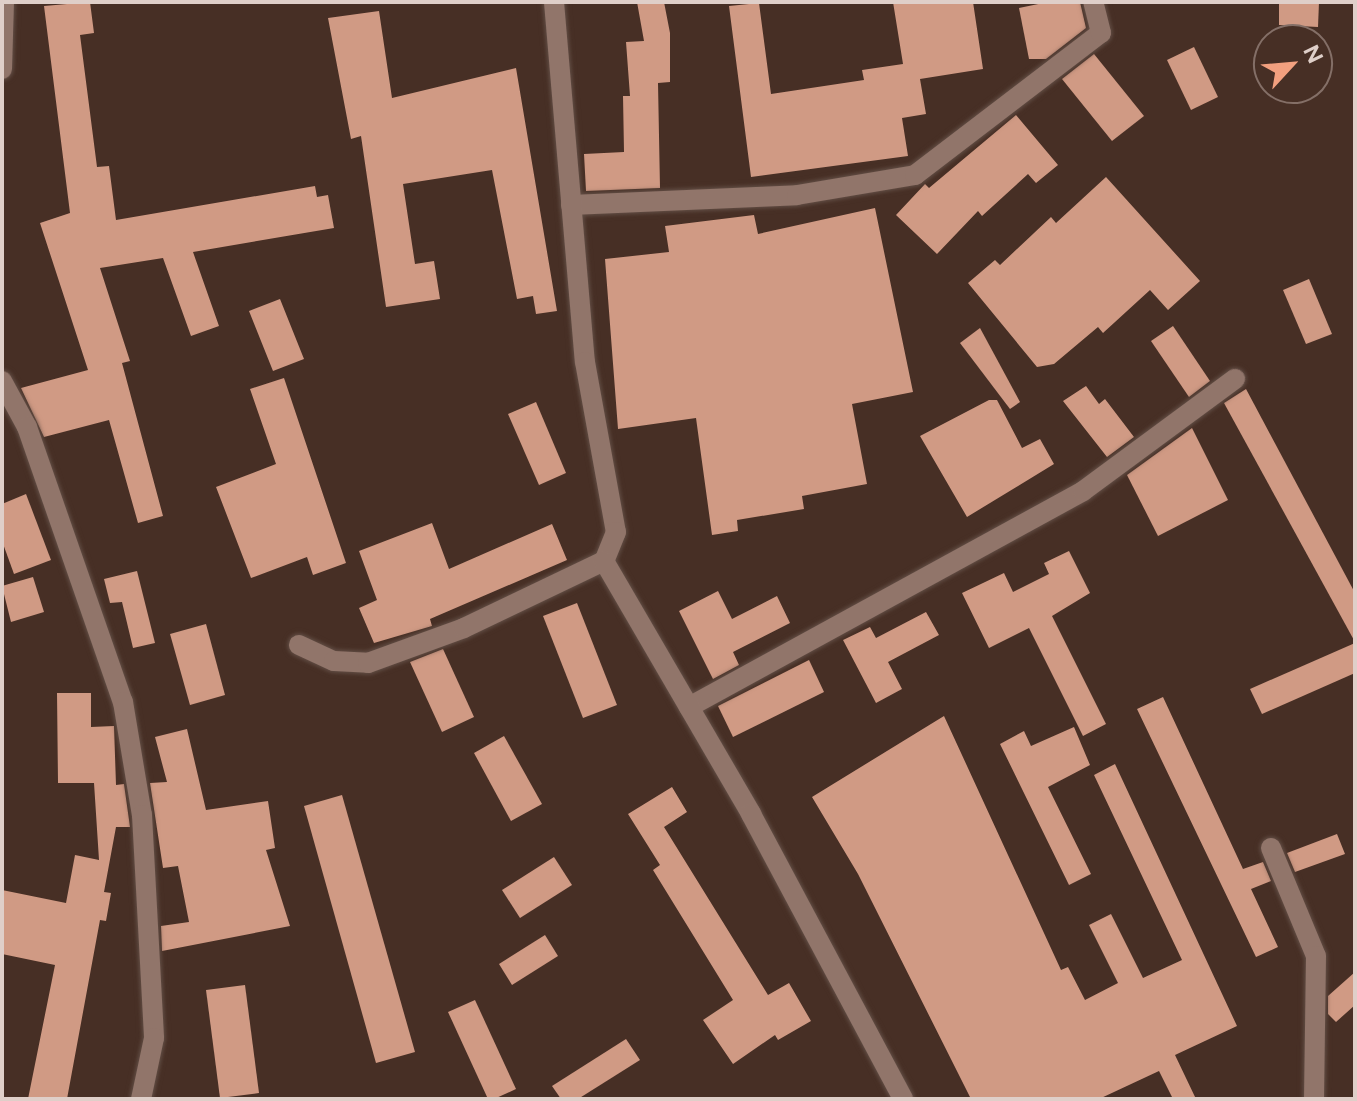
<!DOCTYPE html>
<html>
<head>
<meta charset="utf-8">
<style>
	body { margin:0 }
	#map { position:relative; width:1357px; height:1101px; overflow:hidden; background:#472f25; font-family:Figtree,sans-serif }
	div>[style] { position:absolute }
	.building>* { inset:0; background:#d09a84 }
	.roads { filter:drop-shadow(0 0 2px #624e45) drop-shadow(0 0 2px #624e45) }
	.street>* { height:20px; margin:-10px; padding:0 10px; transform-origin:10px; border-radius:10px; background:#91756a }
	.secondary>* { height:20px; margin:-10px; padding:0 10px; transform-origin:10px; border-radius:10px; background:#91756a }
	span { translate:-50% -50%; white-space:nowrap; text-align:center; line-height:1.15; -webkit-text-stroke:8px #472f25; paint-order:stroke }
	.frame { position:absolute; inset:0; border:4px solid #dfcfc9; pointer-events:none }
	.north { position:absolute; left:1253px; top:24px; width:80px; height:80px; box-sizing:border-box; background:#472f25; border:2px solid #846f67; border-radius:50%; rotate:64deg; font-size:22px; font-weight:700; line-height:32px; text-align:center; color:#dfcfc9 }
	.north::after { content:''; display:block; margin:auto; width:28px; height:36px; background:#f2a07f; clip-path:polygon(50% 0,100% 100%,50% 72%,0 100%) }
</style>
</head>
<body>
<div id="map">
	<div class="building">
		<div style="clip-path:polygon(90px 2px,94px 33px,80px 35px,97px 167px,109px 166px,116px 220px,315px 186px,317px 197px,328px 195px,334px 228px,193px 252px,219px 326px,191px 336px,163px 258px,100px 268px,130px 361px,122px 363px,163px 516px,138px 523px,109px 420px,44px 437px,21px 388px,88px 370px,40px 223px,70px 213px,44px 6px)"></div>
		<div style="clip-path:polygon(637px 2px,664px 2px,670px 33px,670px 82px,658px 83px,660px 188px,586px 191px,584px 154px,624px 152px,623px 96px,630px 96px,626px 42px,644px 41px)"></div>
		<div style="clip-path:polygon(893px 2px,973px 2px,983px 69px,920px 79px,926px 114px,902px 118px,908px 156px,751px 177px,729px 6px,759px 3px,771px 94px,864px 80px,862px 70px,903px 64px)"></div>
		<div style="clip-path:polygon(1048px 2px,1080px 2px,1086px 28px,1046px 59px,1029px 59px,1019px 8px)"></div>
		<div style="clip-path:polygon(1279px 2px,1319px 2px,1318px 27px,1279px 25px)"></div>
		<div style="clip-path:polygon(379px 11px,392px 98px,516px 68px,557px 311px,536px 314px,533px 296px,517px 299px,492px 170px,403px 184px,415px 264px,434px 261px,440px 299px,386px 307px,361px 136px,351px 139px,328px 18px)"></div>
		<div style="clip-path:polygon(1194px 47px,1218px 97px,1191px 110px,1167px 60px)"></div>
		<div style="clip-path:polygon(1094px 54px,1144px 116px,1112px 141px,1062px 79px)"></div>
		<div style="clip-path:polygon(1016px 115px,1058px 165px,1036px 183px,1028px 174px,982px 216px,978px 211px,937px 254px,896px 215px,925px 184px,929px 188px)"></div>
		<div style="clip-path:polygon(1106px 177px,1200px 281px,1168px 310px,1150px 290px,1103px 333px,1098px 327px,1054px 364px,1037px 367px,968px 283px,995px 260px,1000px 265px,1051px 217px,1056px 223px)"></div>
		<div style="clip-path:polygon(875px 208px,913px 392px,852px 404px,867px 484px,802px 496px,804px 509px,737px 520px,738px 531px,712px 535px,696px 418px,618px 429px,605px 259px,669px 252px,665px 226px,754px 215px,758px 234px)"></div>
		<div style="clip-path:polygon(1309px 279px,1332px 334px,1306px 344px,1283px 290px)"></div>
		<div style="clip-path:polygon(280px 299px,304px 359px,273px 371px,249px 311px)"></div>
		<div style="clip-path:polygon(1173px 326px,1210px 381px,1189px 397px,1151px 341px)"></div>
		<div style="clip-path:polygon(980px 328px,1020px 402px,1010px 409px,960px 343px)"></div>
		<div style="clip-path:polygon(284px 378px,346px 563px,313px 575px,307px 557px,251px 578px,216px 487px,276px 464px,250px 389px)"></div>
		<div style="clip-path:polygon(1086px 386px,1099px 404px,1105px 399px,1134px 437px,1107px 457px,1063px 401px)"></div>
		<div style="clip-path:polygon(1246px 389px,1355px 593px,1355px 642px,1224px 403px)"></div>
		<div style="clip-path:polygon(989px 400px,997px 400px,1022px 448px,1040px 439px,1054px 464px,967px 517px,920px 436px)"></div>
		<div style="clip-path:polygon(536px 402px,566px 473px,539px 485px,508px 414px)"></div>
		<div style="clip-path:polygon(1192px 428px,1228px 500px,1158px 536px,1127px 475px)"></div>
		<div style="clip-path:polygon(26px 494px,51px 560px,14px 574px,2px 541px,2px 504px)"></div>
		<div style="clip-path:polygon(432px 523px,449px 569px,552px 524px,567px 560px,430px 619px,432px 626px,374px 643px,359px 608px,377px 600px,359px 551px)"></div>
		<div style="clip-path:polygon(1069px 551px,1090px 593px,1052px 616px,1106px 724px,1083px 736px,1029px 628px,989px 648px,962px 593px,1004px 573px,1013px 592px,1049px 574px,1044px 563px)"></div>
		<div style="clip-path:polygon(137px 571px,155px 643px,133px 648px,122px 602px,110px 603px,104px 579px)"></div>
		<div style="clip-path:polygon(33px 577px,44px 612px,11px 622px,2px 586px)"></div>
		<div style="clip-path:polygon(718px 591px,732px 619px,777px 596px,790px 623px,733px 652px,739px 665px,713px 679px,679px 611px)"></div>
		<div style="clip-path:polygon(577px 603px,617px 705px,583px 718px,543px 616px)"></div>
		<div style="clip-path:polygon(926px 612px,939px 635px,888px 662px,902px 689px,876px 703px,843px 640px,870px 627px,876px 638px)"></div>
		<div style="clip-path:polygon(206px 624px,225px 695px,190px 705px,170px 634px)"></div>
		<div style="clip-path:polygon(1355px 643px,1355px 673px,1262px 714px,1250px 689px)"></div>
		<div style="clip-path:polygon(443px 649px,474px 717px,442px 732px,410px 662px)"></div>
		<div style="clip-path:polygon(809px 660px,824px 692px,733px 737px,718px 706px)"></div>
		<div style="clip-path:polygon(57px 693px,91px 693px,91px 727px,114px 726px,116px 785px,124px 784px,130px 827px,116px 827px,104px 892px,111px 893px,106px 921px,100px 920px,67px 1099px,28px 1099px,55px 965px,2px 954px,2px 890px,66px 903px,75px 855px,99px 860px,94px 783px,58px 783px)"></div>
		<div style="clip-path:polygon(1163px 697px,1243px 869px,1263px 862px,1271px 881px,1251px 889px,1278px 947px,1256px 957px,1137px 709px)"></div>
		<div style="clip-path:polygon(944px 716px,1061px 970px,1068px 967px,1085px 1000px,1118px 983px,1089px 925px,1111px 914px,1143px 978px,1182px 960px,1094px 775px,1115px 764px,1237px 1026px,1175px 1055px,1196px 1099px,1173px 1099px,1159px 1071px,1099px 1099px,971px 1099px,858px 874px,812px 797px)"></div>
		<div style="clip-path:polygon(1074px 727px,1090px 765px,1048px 787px,1091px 874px,1069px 885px,1000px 744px,1024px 731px,1031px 746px)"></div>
		<div style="clip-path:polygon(187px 729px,206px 810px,268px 801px,275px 848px,266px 850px,290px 926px,162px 951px,161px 926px,189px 922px,178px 866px,163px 868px,150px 783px,167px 782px,155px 737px)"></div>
		<div style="clip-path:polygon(504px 736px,542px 804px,511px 821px,474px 753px)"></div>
		<div style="clip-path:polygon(672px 787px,687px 812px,664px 827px,768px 995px,789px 983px,811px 1021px,778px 1040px,775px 1035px,733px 1064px,703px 1020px,733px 1000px,653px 870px,660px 865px,628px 814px)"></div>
		<div style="clip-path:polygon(342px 795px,415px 1052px,376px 1063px,304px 806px)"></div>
		<div style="clip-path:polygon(1337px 834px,1345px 854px,1295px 872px,1287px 853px)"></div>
		<div style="clip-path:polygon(554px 857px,572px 885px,520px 918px,502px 890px)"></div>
		<div style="clip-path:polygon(545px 935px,558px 956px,512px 985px,499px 964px)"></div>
		<div style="clip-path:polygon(1355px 972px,1355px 1005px,1336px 1022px,1328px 1014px,1328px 996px)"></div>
		<div style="clip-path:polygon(245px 985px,259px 1093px,220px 1098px,206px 990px)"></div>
		<div style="clip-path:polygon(475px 1000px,516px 1089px,494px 1099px,488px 1099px,448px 1012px)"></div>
		<div style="clip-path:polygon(626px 1039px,640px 1060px,578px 1099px,561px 1099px,552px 1086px)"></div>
	</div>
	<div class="roads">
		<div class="street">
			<div style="left:2px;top:69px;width:67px;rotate:-88.3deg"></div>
			<div style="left:571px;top:205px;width:226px;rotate:-2.5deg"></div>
			<div style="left:797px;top:195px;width:120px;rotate:-9.6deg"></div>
			<div style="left:915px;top:175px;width:234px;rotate:-37.4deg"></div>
			<div style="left:1101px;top:33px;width:32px;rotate:-104deg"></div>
			<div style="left:2px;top:381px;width:52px;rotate:61.5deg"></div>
			<div style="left:27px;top:427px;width:291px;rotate:70.8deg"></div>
			<div style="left:123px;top:702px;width:115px;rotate:80.5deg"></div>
			<div style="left:142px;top:815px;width:223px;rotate:86.9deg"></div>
			<div style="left:154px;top:1038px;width:62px;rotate:102deg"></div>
			<div style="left:299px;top:645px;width:38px;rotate:25deg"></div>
			<div style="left:334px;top:661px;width:34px;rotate:3deg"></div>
			<div style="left:368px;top:663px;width:102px;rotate:-20deg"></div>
			<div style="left:464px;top:628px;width:155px;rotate:-25.6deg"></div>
			<div style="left:689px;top:707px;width:449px;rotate:-28.7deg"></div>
			<div style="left:1083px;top:491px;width:189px;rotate:-36.4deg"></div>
			<div style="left:1271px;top:848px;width:117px;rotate:67.4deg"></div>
			<div style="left:1316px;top:956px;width:143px;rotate:90.8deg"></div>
		</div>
		<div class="secondary">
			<div style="left:554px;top:2px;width:361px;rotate:85.1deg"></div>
			<div style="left:585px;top:362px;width:173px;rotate:79.7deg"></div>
			<div style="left:616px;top:532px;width:31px;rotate:112deg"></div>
			<div style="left:604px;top:561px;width:293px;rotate:59.8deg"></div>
			<div style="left:751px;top:814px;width:323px;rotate:61.9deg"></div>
		</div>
	</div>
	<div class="frame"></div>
	<div class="north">N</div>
</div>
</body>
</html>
